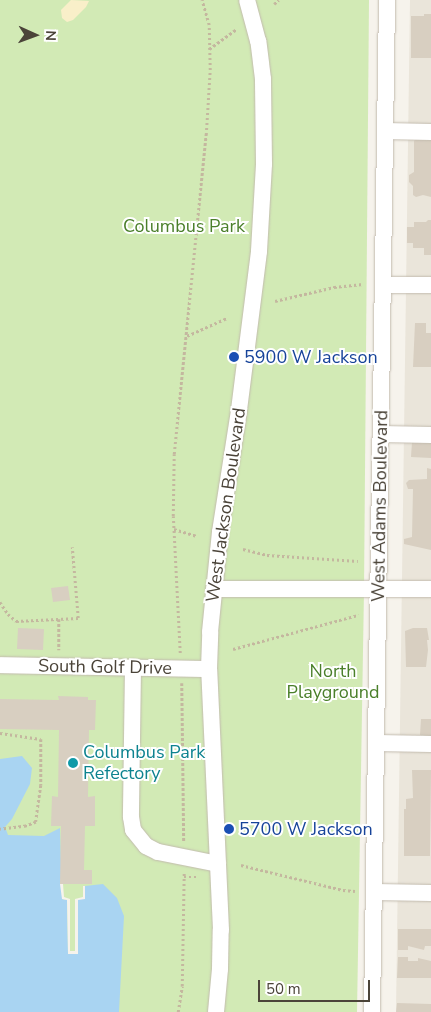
<!DOCTYPE html>
<html>
<head>
<meta charset="utf-8">
<style>
	body { margin:0 }
	#map { position:relative; width:431px; height:1012px; overflow:hidden; background:#f6f3ec; font-family:"Nunito Sans",sans-serif }
	div>[style] { position:absolute }
	.residential>* { inset:0; background:#eae5da }
	.green>* { inset:0; background:#d2eab5 }
	.sand>* { inset:0; background:#f9efc9 }
	.water>* { inset:0; background:#a9d4f2 }
	.pier>* { inset:0; background:#f6f3ec }
	.building>* { inset:0; background:#d8cfc1 }
	.path>* { height:2.5px; margin-top:-1.25px; transform-origin:0; background:repeating-linear-gradient(90deg,#c4b79f 0 2.5px,transparent 0 5px) }
	.roads { filter:drop-shadow(0 0 1px #c2bbae) drop-shadow(0 0 1px #c2bbae) }
	.minor>* { height:16px; margin:-8px; padding:0 8px; transform-origin:8px; border-radius:8px; background:#fff }
	.dots>* { width:14px; height:14px; translate:-50% -50%; box-sizing:border-box; border:2px solid #fff; border-radius:50% }
	span { translate:-50% -50%; white-space:nowrap; text-align:center; line-height:1.15; -webkit-text-stroke:4px #fff; paint-order:stroke }
	.park-label { font-size:18px; color:#4a7f2a }
	.transit-label { font-size:18px; color:#164399 }
	.left { translate:0 -50%; text-align:left }
	.street-label { font-size:18px; color:#4b4439 }
	.culture-label { font-size:18px; color:#0d838f }
	.north { position:absolute; left:10px; top:10px; width:50px; height:50px; -webkit-text-stroke:4px #fff; paint-order:stroke; rotate:92deg; font-size:14px; font-weight:700; line-height:20px; text-align:center; color:#4b4439 }
	.north::after { content:''; display:block; margin:auto; width:18px; height:22px; background:#4b4439; clip-path:polygon(50% 0,100% 100%,50% 72%,0 100%) }
	.scale { position:absolute; left:258px; top:980px; width:112px; height:22px; box-sizing:border-box; border:2px solid #4b4439; border-top:0; padding-left:6px; font-size:15px; line-height:18px; white-space:nowrap; color:#4b4439; -webkit-text-stroke:4px #fff; paint-order:stroke }
</style>
</head>
<body>
<div id="map">
	<div class="residential">
		<div style="clip-path:polygon(410px 0,431px 0,431px 1012px,396px 1012px)"></div>
	</div>
	<div class="green">
		<div style="clip-path:polygon(0 0,369px 0,364px 591px,357px 1012px,0 1012px)"></div>
	</div>
	<div class="sand">
		<div style="clip-path:polygon(71px 0,89px 1px,86px 7px,73px 20px,67px 22px,62px 18px,61px 10px)"></div>
	</div>
	<div class="water">
		<div style="clip-path:polygon(22px 756px,32px 768px,30px 784px,12px 819px,5px 827px,8px 835px,44px 836px,60px 828px,62px 899px,67px 900px,68px 954px,78px 953px,78px 899px,85px 899px,85px 886px,103px 884px,117px 898px,124px 916px,119px 1012px,0 1012px,0 759px)"></div>
	</div>
	<div class="pier">
		<div style="clip-path:polygon(60px 884px,63px 884px,64px 897px,70px 899px,70px 951px,75px 951px,75px 899px,83px 897px,83px 886px,85px 886px,85px 899px,78px 900px,78px 954px,68px 954px,67px 900px,62px 899px)"></div>
	</div>
	<div class="building">
		<div style="clip-path:polygon(424px 14px,431px 14px,431px 58px,411px 58px,411px 16px,424px 16px)"></div>
		<div style="clip-path:polygon(416px 138px,431px 139px,431px 197px,423px 195px,416px 197px,413px 195px,413px 186px,409px 182px,409px 175px,414px 172px,414px 141px)"></div>
		<div style="clip-path:polygon(428px 220px,431px 220px,431px 255px,424px 255px,424px 248px,413px 248px,413px 243px,407px 243px,407px 227px,414px 227px,414px 222px,426px 222px)"></div>
		<div style="clip-path:polygon(415px 323px,426px 323px,426px 333px,431px 333px,431px 367px,413px 367px)"></div>
		<div style="clip-path:polygon(412px 442px,431px 442px,431px 458px,411px 457px)"></div>
		<div style="clip-path:polygon(427px 468px,431px 469px,431px 550px,404px 544px,404px 539px,412px 537px,413px 489px,408px 489px,406px 483px,409px 480px,427px 479px)"></div>
		<div style="clip-path:polygon(68px 586px,70px 600px,53px 602px,51px 588px)"></div>
		<div style="clip-path:polygon(18px 628px,44px 629px,43px 650px,17px 649px)"></div>
		<div style="clip-path:polygon(413px 628px,427px 628px,429px 640px,427px 640px,428px 650px,426px 667px,406px 667px,405px 631px)"></div>
		<div style="clip-path:polygon(58px 696px,88px 697px,88px 700px,96px 700px,95px 730px,89px 730px,88px 797px,95px 796px,95px 826px,85px 826px,84px 870px,92px 870px,92px 884px,60px 884px,61px 826px,51px 826px,52px 796px,58px 797px,59px 730px,0 729px,0 699px,59px 700px)"></div>
		<div style="clip-path:polygon(421px 719px,431px 719px,431px 736px,420px 735px)"></div>
		<div style="clip-path:polygon(412px 770px,431px 770px,430px 856px,404px 856px,404px 809px,406px 809px,406px 799px,413px 798px)"></div>
		<div style="clip-path:polygon(398px 929px,431px 929px,431px 946px,425px 946px,424px 950px,408px 946px,408px 950px,398px 950px)"></div>
		<div style="clip-path:polygon(398px 957px,408px 957px,408px 961px,418px 961px,418px 958px,431px 961px,431px 978px,397px 978px)"></div>
		<div style="clip-path:polygon(397px 1003px,431px 1004px,431px 1012px,396px 1012px)"></div>
	</div>
	<div class="path">
		<div style="left:274px;top:4px;width:6px;rotate:-39deg"></div>
		<div style="left:209px;top:49px;width:34px;rotate:-36deg"></div>
		<div style="left:275px;top:301px;width:61px;rotate:-13.3deg"></div>
		<div style="left:334px;top:287px;width:29px;rotate:-6deg"></div>
		<div style="left:187px;top:336px;width:44px;rotate:-24.2deg"></div>
		<div style="left:174px;top:529px;width:24px;rotate:17deg"></div>
		<div style="left:243px;top:549px;width:25px;rotate:14deg"></div>
		<div style="left:267px;top:555px;width:91px;rotate:3.8deg"></div>
		<div style="left:0;top:602px;width:14px;rotate:56deg"></div>
		<div style="left:8px;top:614px;width:11px;rotate:41deg"></div>
		<div style="left:16px;top:621px;width:62px;rotate:-2.8deg"></div>
		<div style="left:78px;top:618px;width:71px;rotate:-94.8deg"></div>
		<div style="left:59px;top:619px;width:31px;rotate:90deg"></div>
		<div style="left:233px;top:649px;width:130px;rotate:-15.2deg"></div>
		<div style="left:180px;top:653px;width:137px;rotate:-92.9deg"></div>
		<div style="left:173px;top:516px;width:62px;rotate:-89.1deg"></div>
		<div style="left:174px;top:454px;width:321px;rotate:-84.3deg"></div>
		<div style="left:206px;top:135px;width:65px;rotate:-86.5deg"></div>
		<div style="left:210px;top:70px;width:45px;rotate:-91.3deg"></div>
		<div style="left:209px;top:25px;width:26px;rotate:-106deg"></div>
		<div style="left:182px;top:683px;width:159px;rotate:89.3deg"></div>
		<div style="left:0;top:733px;width:41px;rotate:8.3deg"></div>
		<div style="left:41px;top:739px;width:46px;rotate:90deg"></div>
		<div style="left:41px;top:785px;width:37px;rotate:98deg"></div>
		<div style="left:36px;top:822px;width:11px;rotate:158deg"></div>
		<div style="left:26px;top:826px;width:26px;rotate:173deg"></div>
		<div style="left:241px;top:865px;width:105px;rotate:13.8deg"></div>
		<div style="left:343px;top:890px;width:12px;rotate:5deg"></div>
		<div style="left:184px;top:877px;width:13px"></div>
		<div style="left:178px;top:1012px;width:26px;rotate:-81deg"></div>
		<div style="left:182px;top:986px;width:113px;rotate:-89deg"></div>
	</div>
	<div class="roads">
		<div class="minor">
			<div style="left:385px;top:131px;width:46px;rotate:1.2deg"></div>
			<div style="left:383px;top:285px;width:48px"></div>
			<div style="left:381px;top:434px;width:50px;rotate:1.1deg"></div>
			<div style="left:214px;top:589px;width:217px"></div>
			<div style="left:0;top:665px;width:209px;rotate:1.1deg"></div>
			<div style="left:133px;top:667px;width:150px;rotate:90.8deg"></div>
			<div style="left:131px;top:817px;width:13px;rotate:81deg"></div>
			<div style="left:133px;top:830px;width:21px;rotate:51deg"></div>
			<div style="left:146px;top:846px;width:13px;rotate:27deg"></div>
			<div style="left:158px;top:852px;width:61px;rotate:11.3deg"></div>
			<div style="left:377px;top:743px;width:54px;rotate:1.1deg"></div>
			<div style="left:375px;top:892px;width:56px;rotate:1deg"></div>
			<div style="left:216px;top:1012px;width:43px;rotate:-84.7deg"></div>
			<div style="left:220px;top:969px;width:39px;rotate:-89deg"></div>
			<div style="left:221px;top:930px;width:261px;rotate:-92.6deg"></div>
			<div style="left:209px;top:669px;width:37px;rotate:-88deg"></div>
			<div style="left:210px;top:632px;width:100px;rotate:-84.3deg"></div>
			<div style="left:220px;top:532px;width:123px;rotate:-81.1deg"></div>
			<div style="left:239px;top:410px;width:160px;rotate:-82.8deg"></div>
			<div style="left:259px;top:251px;width:87px;rotate:-86.7deg"></div>
			<div style="left:264px;top:164px;width:85px;rotate:-90.7deg"></div>
			<div style="left:263px;top:79px;width:38px;rotate:-97deg"></div>
			<div style="left:258px;top:41px;width:42px;rotate:-105deg"></div>
			<div style="left:372px;top:1012px;width:1012px;rotate:-89.15deg"></div>
		</div>
	</div>
	<div class="dots">
		<div style="left:234px;top:357px;background:#1a4fb4"></div>
		<div style="left:73px;top:763px;background:#0f9aa8"></div>
		<div style="left:229px;top:829px;background:#1a4fb4"></div>
	</div>
	<div class="park-label">
		<span style="left:184px;top:226px">Columbus Park</span>
		<span style="left:333px;top:682px">North<br>Playground</span>
	</div>
	<div class="transit-label">
		<span class="left" style="left:244px;top:357px">5900 W Jackson</span>
		<span class="left" style="left:239px;top:829px">5700 W Jackson</span>
	</div>
	<div class="street-label">
		<span style="left:226px;top:505px;rotate:-82deg">West Jackson Boulevard</span>
		<span style="left:380px;top:506px;rotate:-89deg">West Adams Boulevard</span>
		<span style="left:105px;top:667px;rotate:1deg">South Golf Drive</span>
	</div>
	<div class="culture-label">
		<span class="left" style="left:83px;top:763px">Columbus Park<br>Refectory</span>
	</div>
	<div class="north">N</div>
	<div class="scale">50 m</div>
</div>
</body>
</html>
